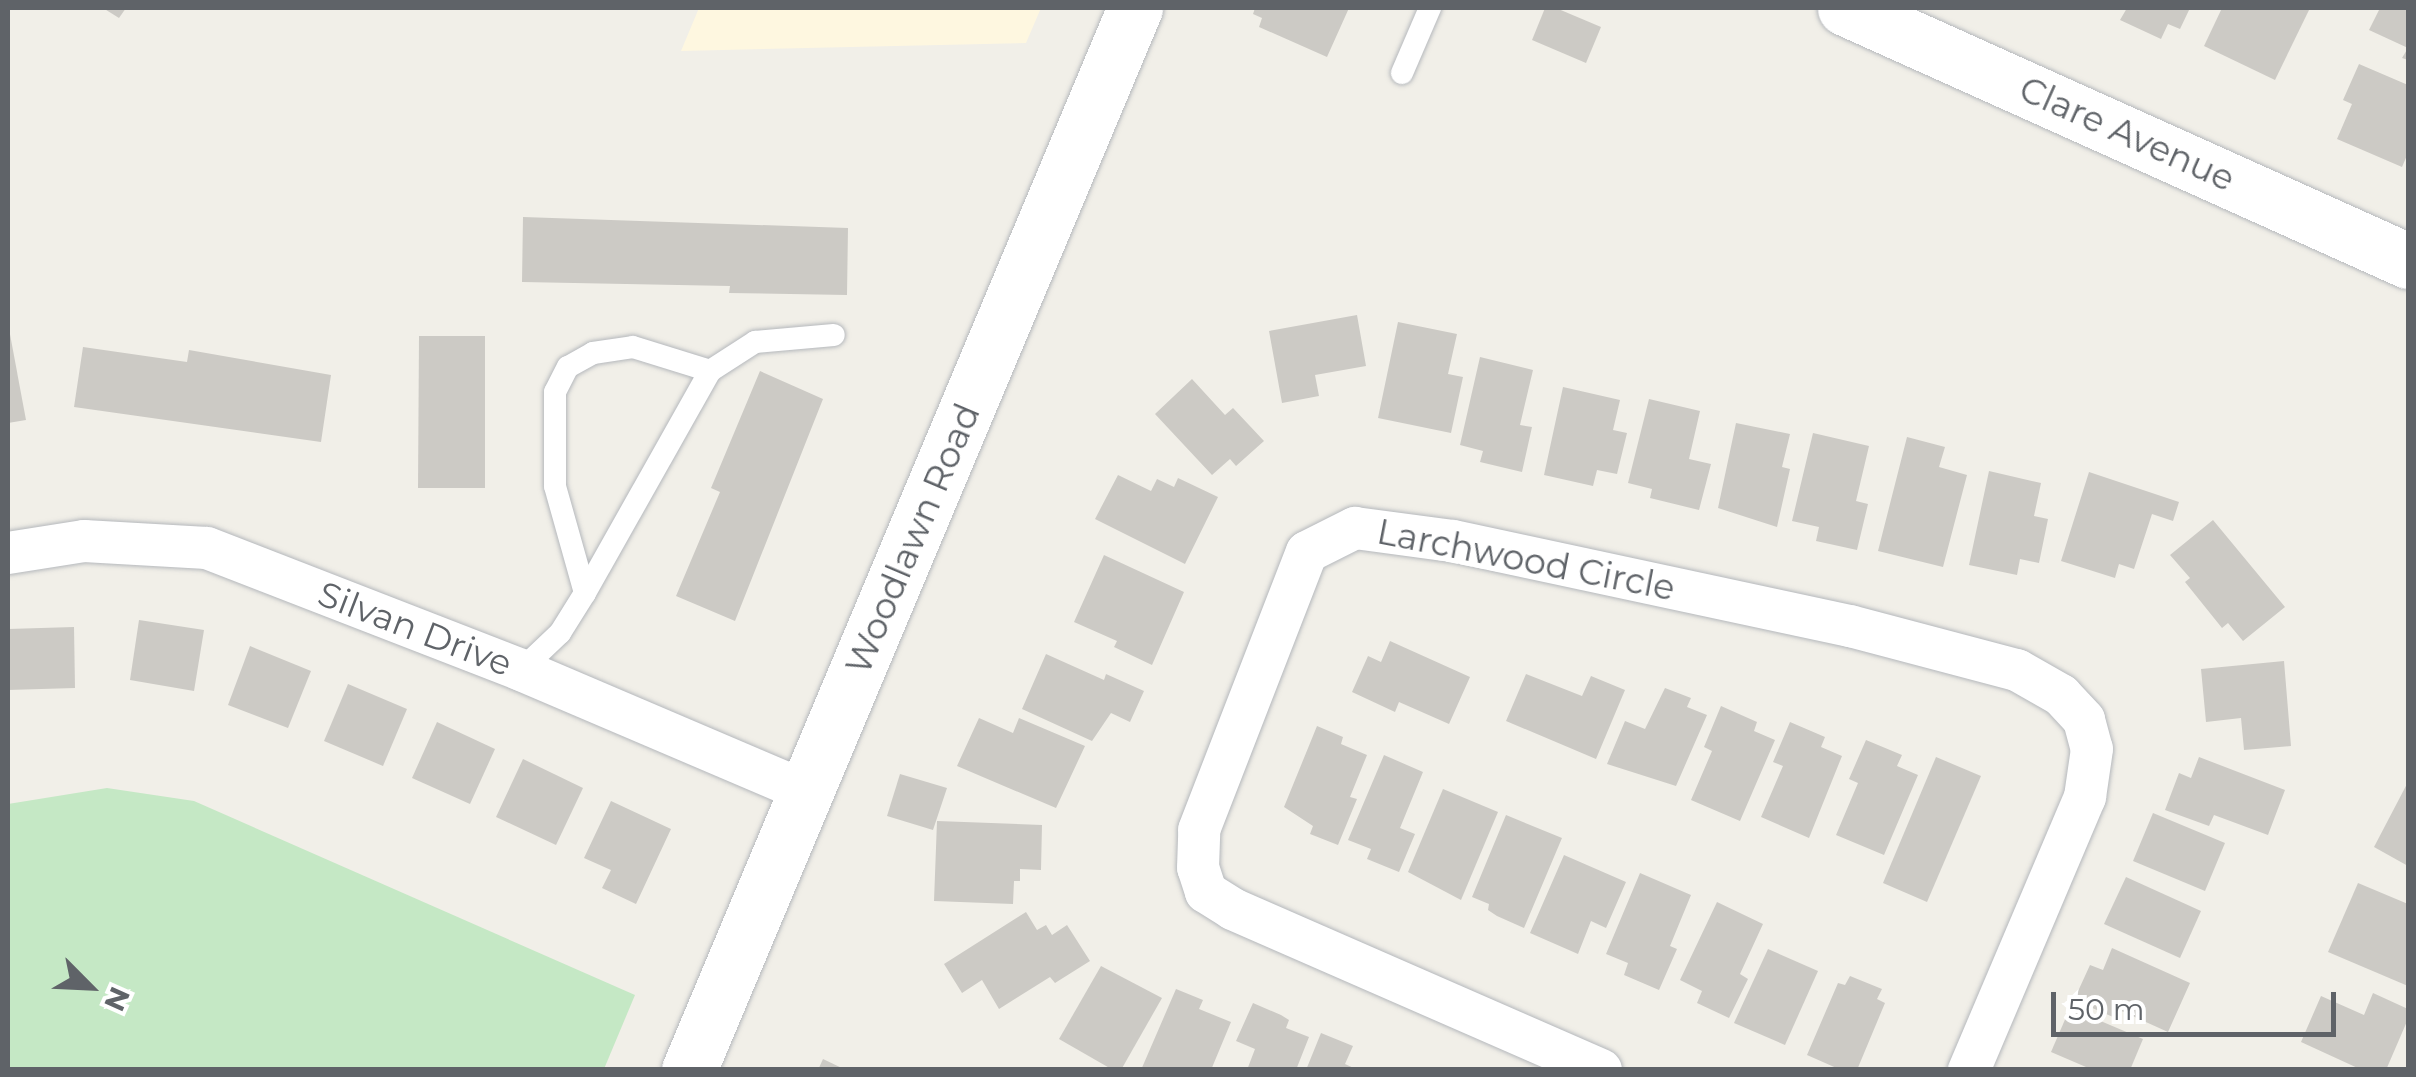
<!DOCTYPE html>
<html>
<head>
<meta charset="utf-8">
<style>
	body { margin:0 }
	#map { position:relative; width:2416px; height:1077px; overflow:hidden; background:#f1efe8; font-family:Montserrat,sans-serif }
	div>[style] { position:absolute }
	.commercial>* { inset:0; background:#fef7e0 }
	.green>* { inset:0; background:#c5e8c5 }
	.building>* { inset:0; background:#cccac5 }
	.roads { filter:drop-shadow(0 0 2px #b5b8bc) drop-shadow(0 0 2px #b5b8bc) }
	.service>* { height:22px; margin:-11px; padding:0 11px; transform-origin:11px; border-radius:11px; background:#fff }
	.minor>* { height:42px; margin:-21px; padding:0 21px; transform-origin:21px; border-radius:21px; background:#fff }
	.tertiary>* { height:55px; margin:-27.5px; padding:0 27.5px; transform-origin:27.5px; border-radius:27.5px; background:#fff }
	.secondary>* { height:55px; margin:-27.5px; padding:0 27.5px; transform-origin:27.5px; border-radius:27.5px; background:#fff }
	span { translate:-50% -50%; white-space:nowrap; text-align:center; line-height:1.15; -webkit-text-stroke:10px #fff; paint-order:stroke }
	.street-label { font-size:35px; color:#5f6368 }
	.frame { position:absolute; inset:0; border:10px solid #5f6368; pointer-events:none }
	.north { position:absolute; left:40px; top:937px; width:100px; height:100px; -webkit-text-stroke:8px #fff; paint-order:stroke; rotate:114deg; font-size:28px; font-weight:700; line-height:40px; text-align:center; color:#5f6368 }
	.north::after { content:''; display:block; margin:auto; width:35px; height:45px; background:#5f6368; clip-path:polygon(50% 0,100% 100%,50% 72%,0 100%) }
	.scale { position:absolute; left:2051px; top:992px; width:285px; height:45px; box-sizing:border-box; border:5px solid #5f6368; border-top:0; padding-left:12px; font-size:30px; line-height:35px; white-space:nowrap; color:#5f6368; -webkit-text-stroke:8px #fff; paint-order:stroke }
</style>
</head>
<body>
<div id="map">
	<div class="commercial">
		<div style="clip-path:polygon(699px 8px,1041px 8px,1026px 43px,681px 51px)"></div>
	</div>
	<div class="green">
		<div style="clip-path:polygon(107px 788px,194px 801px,635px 995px,604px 1069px,8px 1069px,8px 804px)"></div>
	</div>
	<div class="building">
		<div style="clip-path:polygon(103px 8px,126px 8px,119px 18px)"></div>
		<div style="clip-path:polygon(1255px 8px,1349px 8px,1327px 57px,1259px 27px,1262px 18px,1253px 14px)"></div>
		<div style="clip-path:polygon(1545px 8px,1556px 8px,1601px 27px,1586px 63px,1532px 40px)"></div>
		<div style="clip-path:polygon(2127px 8px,2190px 8px,2180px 29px,2168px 24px,2161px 39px,2120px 20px)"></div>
		<div style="clip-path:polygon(2222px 8px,2310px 8px,2275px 80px,2204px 46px)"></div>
		<div style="clip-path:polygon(2380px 8px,2408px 8px,2408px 60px,2402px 58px,2408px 48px,2369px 30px)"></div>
		<div style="clip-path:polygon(2359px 64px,2408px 85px,2408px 153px,2402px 167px,2337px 139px,2352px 104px,2343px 100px)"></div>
		<div style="clip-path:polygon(523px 217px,848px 228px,847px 295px,729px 293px,730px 286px,522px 282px)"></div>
		<div style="clip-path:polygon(1357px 315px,1366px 366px,1315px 375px,1319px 396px,1282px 403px,1269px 331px)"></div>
		<div style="clip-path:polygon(1398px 322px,1457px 334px,1448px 374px,1463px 377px,1451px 433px,1378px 418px)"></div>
		<div style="clip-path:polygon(9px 329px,26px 420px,8px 423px,8px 330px)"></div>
		<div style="clip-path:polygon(419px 336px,485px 336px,485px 488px,418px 488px)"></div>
		<div style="clip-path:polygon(83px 347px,187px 362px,189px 350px,331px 375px,321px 442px,74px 407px)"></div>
		<div style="clip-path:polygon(1480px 357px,1533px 370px,1520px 425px,1532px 427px,1522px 472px,1480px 462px,1483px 451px,1460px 445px)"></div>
		<div style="clip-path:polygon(760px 371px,823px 399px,735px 621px,676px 596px,720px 492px,711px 488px)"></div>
		<div style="clip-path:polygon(1192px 379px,1225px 415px,1233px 408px,1264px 441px,1236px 466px,1230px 459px,1212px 475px,1155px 414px)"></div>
		<div style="clip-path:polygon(1563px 387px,1620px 400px,1613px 430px,1627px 433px,1617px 474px,1597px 470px,1593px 486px,1544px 475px)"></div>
		<div style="clip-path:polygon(1649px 399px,1700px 411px,1689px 459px,1711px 464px,1699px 510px,1650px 498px,1652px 489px,1628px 483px)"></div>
		<div style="clip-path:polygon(1736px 423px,1790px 434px,1782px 467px,1790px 469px,1777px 527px,1718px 508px)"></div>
		<div style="clip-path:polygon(1813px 433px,1869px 446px,1856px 501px,1868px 504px,1857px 550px,1816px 541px,1819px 527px,1792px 521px)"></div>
		<div style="clip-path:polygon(1907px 437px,1945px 447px,1939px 467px,1967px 475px,1943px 567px,1878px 551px)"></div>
		<div style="clip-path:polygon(1989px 471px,2041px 483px,2034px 516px,2048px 519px,2039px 563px,2020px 559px,2017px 575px,1969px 565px)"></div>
		<div style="clip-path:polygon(2089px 472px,2179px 502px,2173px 521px,2152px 514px,2134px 569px,2119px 564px,2115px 578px,2061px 561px)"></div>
		<div style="clip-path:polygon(1118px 475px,1151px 491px,1157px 479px,1174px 487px,1178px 478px,1218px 497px,1185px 564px,1095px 519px)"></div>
		<div style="clip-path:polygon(2213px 520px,2285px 607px,2243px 641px,2228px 623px,2222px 628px,2185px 582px,2190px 578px,2170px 555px)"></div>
		<div style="clip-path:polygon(1104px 555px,1184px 592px,1152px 665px,1114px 647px,1117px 641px,1074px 622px)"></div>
		<div style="clip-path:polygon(139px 620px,204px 630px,194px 691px,130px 680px)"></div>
		<div style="clip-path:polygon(74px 627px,75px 688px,8px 690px,8px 629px)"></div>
		<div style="clip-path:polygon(1390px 641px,1470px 677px,1449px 724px,1399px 702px,1395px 712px,1352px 692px,1368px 656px,1381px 662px)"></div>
		<div style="clip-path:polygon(250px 646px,311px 671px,288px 728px,228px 705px)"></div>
		<div style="clip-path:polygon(1046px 654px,1104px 680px,1106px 674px,1144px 691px,1130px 722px,1111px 713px,1092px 741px,1022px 709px)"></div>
		<div style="clip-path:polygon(2284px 661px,2291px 746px,2244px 750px,2241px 718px,2206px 722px,2201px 669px)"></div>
		<div style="clip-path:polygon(1526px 674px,1582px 696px,1591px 676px,1625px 690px,1596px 759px,1506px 721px)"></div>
		<div style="clip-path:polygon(348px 684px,407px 709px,383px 766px,324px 741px)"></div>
		<div style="clip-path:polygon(1665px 688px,1691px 698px,1687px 707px,1707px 715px,1676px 786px,1607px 764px,1625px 721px,1645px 729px)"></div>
		<div style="clip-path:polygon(1721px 706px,1757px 722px,1754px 731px,1775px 740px,1740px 821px,1691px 800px,1712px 751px,1704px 747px)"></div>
		<div style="clip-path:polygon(979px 718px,1013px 733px,1019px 718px,1085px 746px,1056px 808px,957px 766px)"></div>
		<div style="clip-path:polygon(437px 722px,495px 749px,470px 804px,412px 778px)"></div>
		<div style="clip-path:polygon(1790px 722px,1825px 737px,1821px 747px,1842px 756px,1809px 838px,1761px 817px,1783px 766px,1773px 762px)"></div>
		<div style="clip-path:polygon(1317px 726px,1343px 737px,1341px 744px,1367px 755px,1350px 797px,1357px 799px,1338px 845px,1310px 834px,1313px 826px,1284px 807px)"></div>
		<div style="clip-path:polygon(1866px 740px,1902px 755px,1897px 766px,1918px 775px,1884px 855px,1836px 835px,1858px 783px,1849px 779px)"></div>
		<div style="clip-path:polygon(1384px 755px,1423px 772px,1400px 828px,1415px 834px,1399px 872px,1367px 859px,1371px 849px,1348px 840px)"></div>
		<div style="clip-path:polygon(1936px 757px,1981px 776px,1927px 902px,1883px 883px)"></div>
		<div style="clip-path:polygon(2199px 757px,2285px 790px,2268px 835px,2214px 815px,2209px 826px,2165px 810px,2179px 773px,2191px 778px)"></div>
		<div style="clip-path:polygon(523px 759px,583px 788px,556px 845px,496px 817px)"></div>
		<div style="clip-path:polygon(900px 774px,947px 788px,933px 830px,887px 816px)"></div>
		<div style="clip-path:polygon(2408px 782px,2408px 866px,2374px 847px)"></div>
		<div style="clip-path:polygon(1443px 789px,1498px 812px,1461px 900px,1408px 872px)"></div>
		<div style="clip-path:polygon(611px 801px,671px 829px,636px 904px,602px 888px,611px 870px,584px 858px)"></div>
		<div style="clip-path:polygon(2153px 813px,2225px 843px,2205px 891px,2133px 861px)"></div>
		<div style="clip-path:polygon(1506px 815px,1562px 838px,1524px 928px,1497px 916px,1488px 910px,1489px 904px,1472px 897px)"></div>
		<div style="clip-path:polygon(937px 821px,1042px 825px,1041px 870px,1020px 869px,1020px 881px,1014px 881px,1013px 904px,934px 901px)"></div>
		<div style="clip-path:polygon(1564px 855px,1626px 882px,1606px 928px,1591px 921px,1578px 954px,1530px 933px)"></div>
		<div style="clip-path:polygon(1640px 873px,1691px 895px,1670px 946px,1677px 949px,1659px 990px,1624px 975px,1628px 963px,1606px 954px)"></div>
		<div style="clip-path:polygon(2126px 877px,2201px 911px,2180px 958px,2104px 924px)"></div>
		<div style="clip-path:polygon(2358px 883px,2408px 904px,2408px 986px,2328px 952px)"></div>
		<div style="clip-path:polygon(1717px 902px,1763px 924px,1740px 974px,1748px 979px,1729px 1018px,1697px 1003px,1702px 991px,1680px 980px)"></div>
		<div style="clip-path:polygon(1026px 912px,1037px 930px,1046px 925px,1052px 935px,1067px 925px,1090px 961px,1055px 983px,1050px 977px,999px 1009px,982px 980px,962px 993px,944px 964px)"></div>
		<div style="clip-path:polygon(2112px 948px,2190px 983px,2168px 1032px,2117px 1009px,2113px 1017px,2074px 1000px,2090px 965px,2103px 970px)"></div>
		<div style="clip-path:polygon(1768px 949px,1818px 971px,1785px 1045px,1734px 1023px)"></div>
		<div style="clip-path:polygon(1101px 966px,1162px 998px,1121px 1070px,1113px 1070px,1059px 1039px)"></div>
		<div style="clip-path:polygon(1850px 976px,1882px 989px,1877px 999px,1885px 1003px,1857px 1070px,1841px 1070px,1807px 1055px,1838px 983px,1845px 985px)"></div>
		<div style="clip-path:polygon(1176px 989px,1203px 1000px,1199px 1009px,1231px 1022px,1211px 1070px,1141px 1070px)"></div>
		<div style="clip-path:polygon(2373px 993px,2408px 1009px,2408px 1019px,2386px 1070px,2362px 1070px,2301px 1042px,2321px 996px,2364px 1015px)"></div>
		<div style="clip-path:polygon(1253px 1003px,1281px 1015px,1289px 1020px,1286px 1028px,1309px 1037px,1296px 1070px,1247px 1070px,1255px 1049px,1236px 1041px)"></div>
		<div style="clip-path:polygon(2070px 1008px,2143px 1039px,2130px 1070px,2093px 1070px,2051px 1052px)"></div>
		<div style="clip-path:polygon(1321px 1033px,1353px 1046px,1345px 1064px,1358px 1070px,1306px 1070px)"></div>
		<div style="clip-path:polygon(823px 1059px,846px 1070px,818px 1070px)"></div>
	</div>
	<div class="roads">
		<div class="service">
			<div style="left:1402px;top:73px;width:71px;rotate:-66.7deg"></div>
			<div style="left:585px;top:593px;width:111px;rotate:-105.7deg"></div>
			<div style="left:555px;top:486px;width:94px;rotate:-90deg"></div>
			<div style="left:555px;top:392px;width:28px;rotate:-63deg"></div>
			<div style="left:568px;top:367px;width:29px;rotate:-29deg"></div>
			<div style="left:593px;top:353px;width:40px;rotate:-8.5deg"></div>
			<div style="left:633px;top:347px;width:81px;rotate:17.3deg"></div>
			<div style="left:521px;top:670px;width:54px;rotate:-43.5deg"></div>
			<div style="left:560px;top:633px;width:47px;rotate:-58deg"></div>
			<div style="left:585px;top:593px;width:255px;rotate:-60.6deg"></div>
			<div style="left:710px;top:371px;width:54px;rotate:-32.8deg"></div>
			<div style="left:755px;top:342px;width:79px;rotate:-5.1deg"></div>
		</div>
		<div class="minor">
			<div style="left:8px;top:553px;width:77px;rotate:-9deg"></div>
			<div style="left:84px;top:541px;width:123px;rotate:3.3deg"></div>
			<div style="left:207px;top:548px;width:337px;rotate:21.2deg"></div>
			<div style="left:521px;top:670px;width:311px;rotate:23.1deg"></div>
			<div style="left:1601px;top:1070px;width:402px;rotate:-156.4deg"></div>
			<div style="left:1233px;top:909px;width:32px;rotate:-148deg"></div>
			<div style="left:1206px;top:892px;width:25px;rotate:-108deg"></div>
			<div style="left:1198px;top:868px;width:38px;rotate:-88deg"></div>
			<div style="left:1199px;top:830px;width:298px;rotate:-68.8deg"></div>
			<div style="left:1307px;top:552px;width:54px;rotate:-26.6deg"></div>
			<div style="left:1355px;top:528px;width:99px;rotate:7.6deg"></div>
			<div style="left:1453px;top:541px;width:406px;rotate:12.1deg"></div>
			<div style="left:1850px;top:626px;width:173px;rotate:14.8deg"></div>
			<div style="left:2017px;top:670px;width:51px;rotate:29.6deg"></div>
			<div style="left:2061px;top:695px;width:34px;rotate:47deg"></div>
			<div style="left:2084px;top:720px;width:30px;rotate:75deg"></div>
			<div style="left:2092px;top:749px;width:49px;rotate:98.3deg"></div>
			<div style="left:2085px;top:797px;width:297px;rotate:113deg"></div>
		</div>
		<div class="tertiary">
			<div style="left:1845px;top:8px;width:617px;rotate:24.2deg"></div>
		</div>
		<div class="secondary">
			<div style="left:689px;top:1070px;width:1152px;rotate:-67.22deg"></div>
		</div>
	</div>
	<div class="street-label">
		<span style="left:2127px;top:134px;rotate:24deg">Clare Avenue</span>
		<span style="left:913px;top:539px;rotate:-67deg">Woodlawn Road</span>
		<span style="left:1526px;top:560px;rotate:11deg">Larchwood Circle</span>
		<span style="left:415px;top:629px;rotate:21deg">Silvan Drive</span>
	</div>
	<div class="frame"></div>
	<div class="north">N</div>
	<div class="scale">50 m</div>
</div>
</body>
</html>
